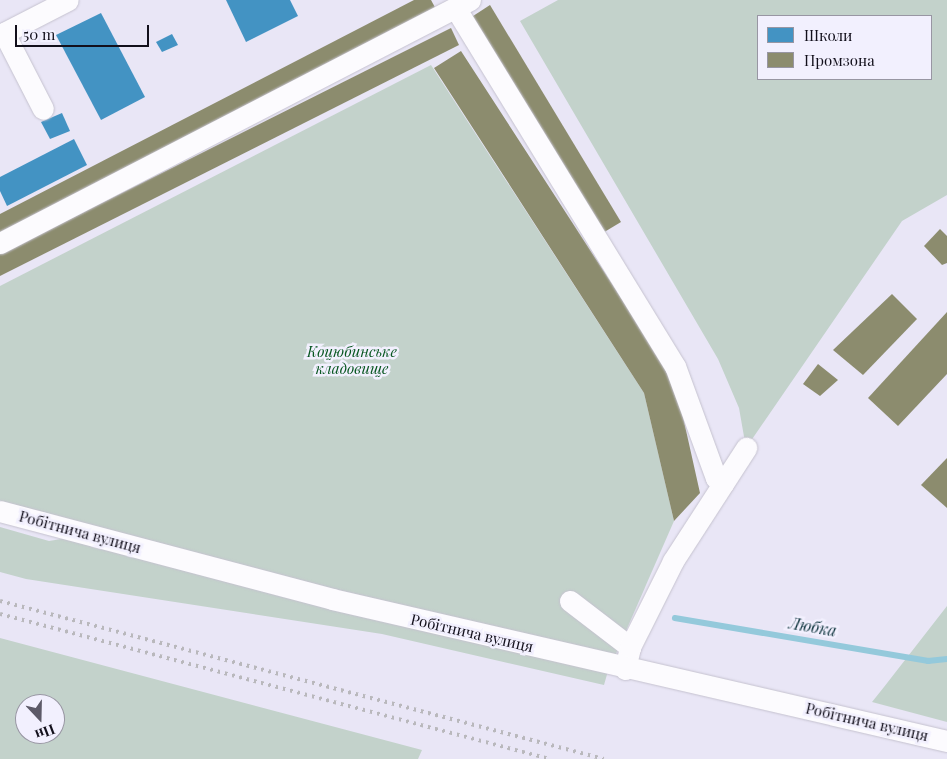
<!DOCTYPE html>
<html>
<head>
<meta charset="utf-8">
<style>
	body { margin:0 }
	#map { position:relative; width:947px; height:759px; overflow:hidden; background:#e9e6f6; font-family:"Playfair Display",serif }
	div>[style] { position:absolute }
	.green>* { inset:0; background:#c3d2cb }
	.schools>* { inset:0; background:#4393c3 }
	.industry>* { inset:0; background:#8c8c6e }
	.stream>* { height:5.5px; margin:-2.75px; padding:0 2.75px; transform-origin:2.75px; border-radius:2.75px; background:#94c9db }
	.roads { filter:drop-shadow(0 0 1px #c5c2cf) drop-shadow(0 0 1px #c5c2cf) }
	.minor>* { height:21px; margin:-10.5px; padding:0 10.5px; transform-origin:10.5px; border-radius:10.5px; background:#fcfbfe }
	.rail>* { height:4px; margin-top:-2px; transform-origin:0; background:repeating-linear-gradient(90deg,#b9b8bc 0 2.5px,transparent 0 7.5px) }
	span { translate:-50% -50%; white-space:nowrap; text-align:center; line-height:1.15; -webkit-text-stroke:5px #f2f0fe; paint-order:stroke }
	.park-label { font-size:15px; color:#075620; font-style:italic }
	.street-label { font-size:15px; color:#120f1b }
	.water-label { font-size:16px; color:#0c323b; font-style:italic }
	.legend { position:absolute; left:757px; top:15px; width:175px; height:65px; box-sizing:border-box; background:#f2f0fe; border:1px solid #9896a3; margin:0; padding:6px 9px; list-style:none; font-size:15px; color:#120f1b }
	.legend li { display:flex; align-items:center; gap:10px; height:25px }
	.legend b { width:25px; border:1px solid #9896a3 }
	.north { position:absolute; left:15px; top:694px; width:50px; height:50px; box-sizing:border-box; background:#f2f0fe; border:1px solid #9896a3; border-radius:50%; rotate:159deg; font-size:14px; font-weight:700; line-height:20px; text-align:center; color:#120f1b }
	.north::after { content:''; display:block; margin:auto; width:18px; height:22px; background:#5d5a68; clip-path:polygon(50% 0,100% 100%,50% 72%,0 100%) }
	.scale { position:absolute; left:15px; top:25px; width:134px; height:22px; box-sizing:border-box; border:2px solid #120f1b; border-top:0; padding-left:6px; font-size:15px; line-height:18px; white-space:nowrap; color:#120f1b; -webkit-text-stroke:4px #f2f0fe; paint-order:stroke }
</style>
</head>
<body>
<div id="map">
	<div class="green">
		<div style="clip-path:polygon(evenodd,558px 0,947px 0,947px 195px,902px 221px,746px 448px,739px 408px,718px 359px,520px 21px,558px 0,758px 16px,931px 16px,931px 79px,758px 79px,758px 16px)"></div>
		<div style="clip-path:polygon(431px 65px,644px 393px,674px 521px,615px 656px,334px 589px,0 501px,0 286px)"></div>
		<div style="clip-path:polygon(0 527px,49px 541px,67px 538px,608px 671px,604px 685px,382px 634px,26px 579px,0 572px)"></div>
		<div style="clip-path:polygon(947px 606px,947px 722px,872px 702px,884px 687px)"></div>
		<div style="clip-path:polygon(evenodd,0 638px,422px 750px,418px 759px,0 759px,0 638px,25px 704px,55px 704px,55px 734px,25px 734px,25px 704px)"></div>
	</div>
	<div class="schools">
		<div style="clip-path:polygon(226px 0,290px 0,298px 16px,246px 42px)"></div>
		<div style="clip-path:polygon(101px 13px,145px 97px,101px 120px,56px 35px)"></div>
		<div style="clip-path:polygon(172px 34px,178px 45px,162px 52px,156px 42px)"></div>
		<div style="clip-path:polygon(62px 113px,70px 131px,50px 139px,41px 122px)"></div>
		<div style="clip-path:polygon(74px 139px,87px 165px,7px 206px,0 191px,0 177px)"></div>
	</div>
	<div class="industry">
		<div style="clip-path:polygon(414px 0,431px 0,437px 11px,0 236px,0 214px)"></div>
		<div style="clip-path:polygon(490px 5px,621px 222px,601px 234px,470px 18px)"></div>
		<div style="clip-path:polygon(451px 28px,459px 45px,0 276px,0 254px)"></div>
		<div style="clip-path:polygon(461px 51px,675px 381px,700px 493px,674px 521px,644px 393px,434px 68px)"></div>
		<div style="clip-path:polygon(940px 229px,947px 236px,947px 263px,942px 265px,924px 246px)"></div>
		<div style="clip-path:polygon(892px 294px,917px 319px,863px 375px,833px 350px)"></div>
		<div style="clip-path:polygon(947px 312px,947px 374px,898px 426px,868px 398px)"></div>
		<div style="clip-path:polygon(818px 364px,838px 380px,820px 396px,803px 384px)"></div>
		<div style="clip-path:polygon(947px 458px,947px 508px,921px 485px)"></div>
	</div>
	<div class="stream">
		<div style="left:675px;top:618px;width:257px;rotate:9.6deg"></div>
		<div style="left:928px;top:661px;width:19px;rotate:-6deg"></div>
	</div>
	<div class="roads">
		<div class="minor">
			<div style="left:456px;top:9px;width:419px;rotate:58.5deg"></div>
			<div style="left:675px;top:366px;width:119px;rotate:69.9deg"></div>
			<div style="left:716px;top:478px;width:9px;rotate:36deg"></div>
			<div style="left:4px;top:33px;width:85px;rotate:62.8deg"></div>
			<div style="left:0;top:35px;width:76px;rotate:-27.2deg"></div>
			<div style="left:0;top:243px;width:529px;rotate:-27.34deg"></div>
			<div style="left:0;top:511px;width:343px;rotate:14.8deg"></div>
			<div style="left:332px;top:599px;width:631px;rotate:13deg"></div>
			<div style="left:570px;top:601px;width:76px;rotate:37.5deg"></div>
			<div style="left:625px;top:669px;width:23px;rotate:-77deg"></div>
			<div style="left:630px;top:647px;width:96px;rotate:-63.4deg"></div>
			<div style="left:673px;top:561px;width:135px;rotate:-57.1deg"></div>
		</div>
	</div>
	<div class="rail">
		<div style="left:0;top:601px;width:624px;rotate:14.66deg"></div>
		<div style="left:0;top:614px;width:569px;rotate:14.77deg"></div>
	</div>
	<div class="park-label">
		<span style="left:352px;top:360px">Коцюбинське<br>кладовище</span>
	</div>
	<div class="street-label">
		<span style="left:80px;top:532px;rotate:15deg">Робітнича вулиця</span>
		<span style="left:472px;top:633px;rotate:13deg">Робітнича вулиця</span>
		<span style="left:867px;top:722px;rotate:13deg">Робітнича вулиця</span>
	</div>
	<div class="water-label">
		<span style="left:813px;top:627px;rotate:10deg">Любка</span>
	</div>
	<ul class="legend">
	<li><b style="height:14px;background:#4393c3"></b>Школи</li>
	<li><b style="height:14px;background:#8c8c6e"></b>Промзона</li>
	</ul>
	<div class="north">Пн</div>
	<div class="scale">50 m</div>
</div>
</body>
</html>
